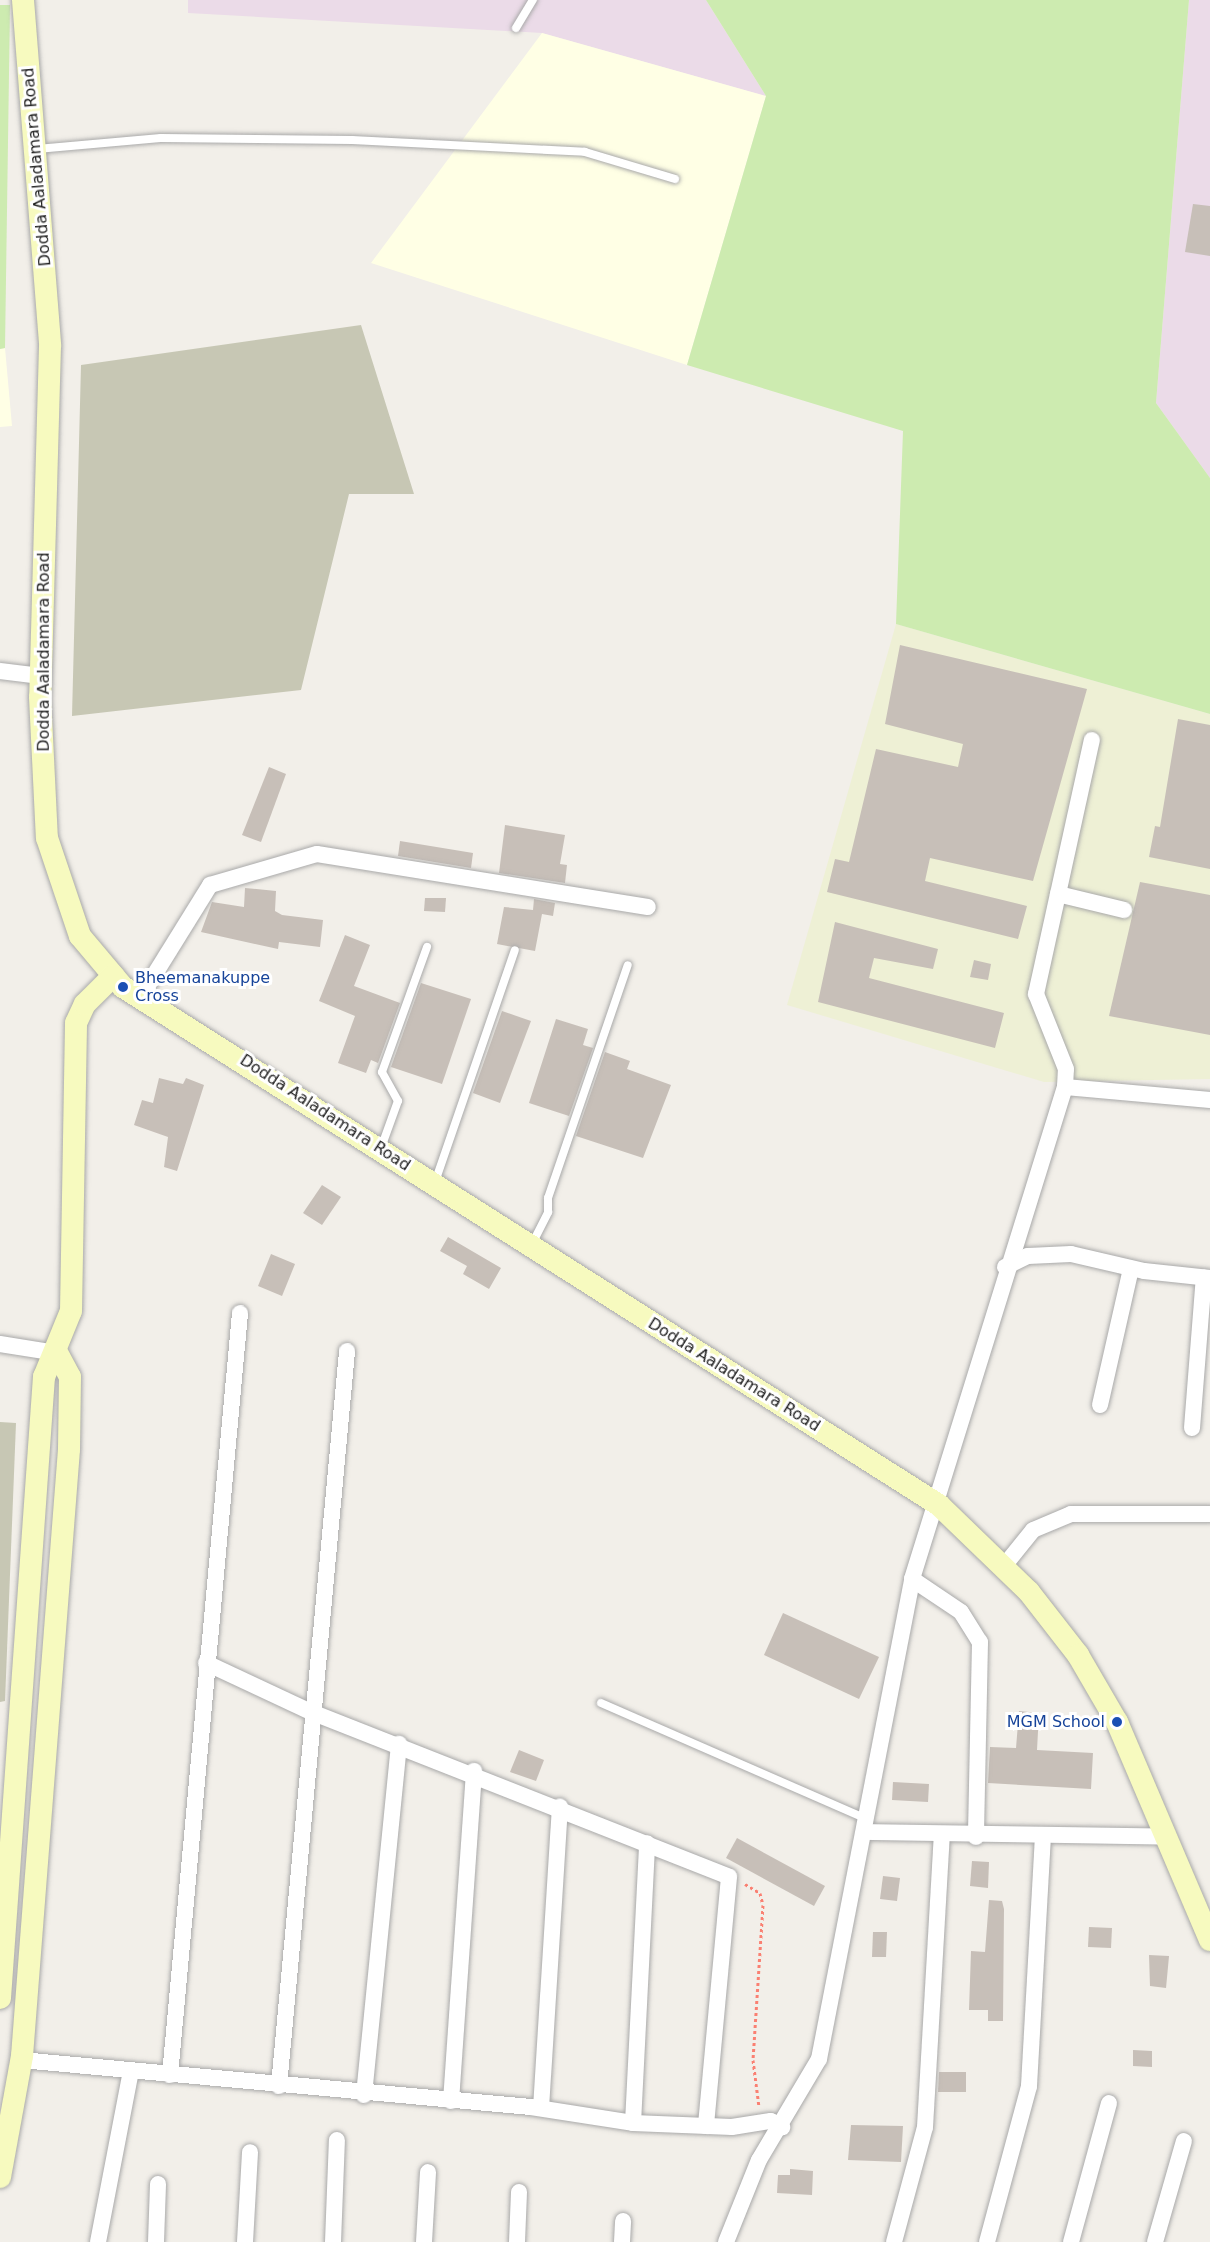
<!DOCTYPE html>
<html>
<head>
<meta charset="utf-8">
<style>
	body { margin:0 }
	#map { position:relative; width:1210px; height:2242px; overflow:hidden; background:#f2efe9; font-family:"DejaVu Sans",sans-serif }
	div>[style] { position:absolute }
	.industrial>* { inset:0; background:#ebdbe8 }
	.education>* { inset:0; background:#ffffe5 }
	.construction>* { inset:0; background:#c7c7b4 }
	.farmland>* { inset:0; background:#eef0d5 }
	.grass>* { inset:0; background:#cdebb0 }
	.building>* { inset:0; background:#c7bfb8 }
	.path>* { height:3px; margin-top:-1.5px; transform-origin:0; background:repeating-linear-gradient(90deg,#fa8072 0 3px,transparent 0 6px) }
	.roads { filter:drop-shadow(0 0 2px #a9a9a9) drop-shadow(0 0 2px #a9a9a9) }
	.lane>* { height:8px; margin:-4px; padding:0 4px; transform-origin:4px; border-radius:4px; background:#fff }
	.street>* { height:16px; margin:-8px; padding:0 8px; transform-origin:8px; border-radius:8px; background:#fff }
	.secondary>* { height:22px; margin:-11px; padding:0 11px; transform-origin:11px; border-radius:11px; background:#f7fabf }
	.dots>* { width:16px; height:16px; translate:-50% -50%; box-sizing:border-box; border:3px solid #fff; border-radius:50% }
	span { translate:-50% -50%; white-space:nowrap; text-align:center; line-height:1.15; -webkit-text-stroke:6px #fff; paint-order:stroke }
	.street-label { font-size:16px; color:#222 }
	.transit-label { font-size:16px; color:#164399 }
	.left { translate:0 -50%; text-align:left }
	.right { translate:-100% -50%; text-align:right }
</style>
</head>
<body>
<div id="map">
	<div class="industrial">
		<div style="clip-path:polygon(188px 0,706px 0,766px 96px,542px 33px,188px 13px)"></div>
		<div style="clip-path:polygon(1189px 0,1210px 0,1210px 478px,1156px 403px)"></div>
	</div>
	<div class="education">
		<div style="clip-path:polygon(542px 33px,766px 96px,687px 365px,371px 263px)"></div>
		<div style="clip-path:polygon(5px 348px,12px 426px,0 427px,0 349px)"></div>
	</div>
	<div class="construction">
		<div style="clip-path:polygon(361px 325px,414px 494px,349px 494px,301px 690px,72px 716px,81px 365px)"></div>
		<div style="clip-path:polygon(0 1422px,16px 1423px,5px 1701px,0 1702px)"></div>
	</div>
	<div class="farmland">
		<div style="clip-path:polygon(896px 624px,1210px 714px,1210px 1079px,1044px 1082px,787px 1005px)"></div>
	</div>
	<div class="grass">
		<div style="clip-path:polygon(706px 0,1189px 0,1156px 403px,1210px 478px,1210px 714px,896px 624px,903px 431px,687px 365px,766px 96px)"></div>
		<div style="clip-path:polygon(0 5px,10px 5px,5px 348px,0 349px)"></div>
	</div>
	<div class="building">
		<div style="clip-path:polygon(1193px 204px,1210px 206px,1210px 256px,1185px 252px)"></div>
		<div style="clip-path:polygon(900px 645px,1087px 689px,1033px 881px,930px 858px,925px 881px,1027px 906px,1018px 939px,827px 892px,835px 859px,849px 862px,876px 749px,958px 767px,963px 744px,885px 724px)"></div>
		<div style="clip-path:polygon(1178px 719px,1210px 725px,1210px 869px,1149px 857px,1155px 826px,1160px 827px)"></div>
		<div style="clip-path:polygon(269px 767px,286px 774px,261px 842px,242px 835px)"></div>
		<div style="clip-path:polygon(505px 825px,565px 835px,560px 864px,567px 865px,565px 883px,499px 873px)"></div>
		<div style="clip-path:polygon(400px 841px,473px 853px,471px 868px,398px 856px)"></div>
		<div style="clip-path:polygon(1140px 882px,1210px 895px,1210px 1035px,1109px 1016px)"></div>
		<div style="clip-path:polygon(245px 888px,276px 891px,275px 911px,282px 915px,323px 920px,320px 947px,279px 942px,278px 949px,201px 932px,212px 902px,244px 907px)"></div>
		<div style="clip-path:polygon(425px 898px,446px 898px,445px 912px,424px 911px)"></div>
		<div style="clip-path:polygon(534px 899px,555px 903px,553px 916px,542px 914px,535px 951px,497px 944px,504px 907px,533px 910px)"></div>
		<div style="clip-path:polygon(835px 922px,938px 949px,933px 969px,874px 958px,869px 978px,1004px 1013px,995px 1048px,818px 1002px)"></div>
		<div style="clip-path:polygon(345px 935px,370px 945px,354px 986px,400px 1003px,378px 1063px,371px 1060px,366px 1073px,338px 1063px,355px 1016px,319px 1001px)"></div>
		<div style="clip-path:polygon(974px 960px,991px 964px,988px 980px,970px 977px)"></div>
		<div style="clip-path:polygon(421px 983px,471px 999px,442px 1084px,391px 1067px)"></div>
		<div style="clip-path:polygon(502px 1011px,531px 1021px,500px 1103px,473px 1093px)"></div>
		<div style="clip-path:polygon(556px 1019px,588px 1029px,583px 1045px,593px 1048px,569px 1116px,529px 1103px)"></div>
		<div style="clip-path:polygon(605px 1052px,630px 1061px,627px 1069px,671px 1085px,643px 1158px,576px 1136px)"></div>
		<div style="clip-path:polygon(159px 1078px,183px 1084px,186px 1078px,204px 1085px,177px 1171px,164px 1167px,168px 1137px,134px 1125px,142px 1100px,153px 1103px)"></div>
		<div style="clip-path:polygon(322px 1185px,341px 1197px,322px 1225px,303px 1213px)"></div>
		<div style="clip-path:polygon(448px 1237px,501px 1268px,489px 1289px,463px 1274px,467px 1266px,440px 1251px)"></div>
		<div style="clip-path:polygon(271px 1254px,295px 1264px,282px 1296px,258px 1286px)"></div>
		<div style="clip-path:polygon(783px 1613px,879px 1657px,859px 1699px,764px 1655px)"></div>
		<div style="clip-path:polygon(1019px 1711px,1039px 1713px,1037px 1750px,1093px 1753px,1091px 1789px,988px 1783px,990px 1747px,1016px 1748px)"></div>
		<div style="clip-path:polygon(519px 1750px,544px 1760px,536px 1781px,510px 1772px)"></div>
		<div style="clip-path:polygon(893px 1782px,929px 1784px,928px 1802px,892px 1800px)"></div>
		<div style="clip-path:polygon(737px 1838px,825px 1886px,814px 1906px,726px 1858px)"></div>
		<div style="clip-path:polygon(972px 1861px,989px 1862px,988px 1888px,970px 1886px)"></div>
		<div style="clip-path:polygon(883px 1876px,900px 1878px,897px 1901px,880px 1899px)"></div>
		<div style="clip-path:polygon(989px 1900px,1002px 1901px,1004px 1909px,1003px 2021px,988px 2021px,988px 2010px,969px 2010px,971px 1951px,985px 1952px)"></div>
		<div style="clip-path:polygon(1089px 1927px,1112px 1928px,1111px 1948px,1088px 1947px)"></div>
		<div style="clip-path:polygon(873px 1932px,887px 1932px,886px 1957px,872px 1957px)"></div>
		<div style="clip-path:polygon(1149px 1955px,1169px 1956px,1166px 1988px,1150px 1986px)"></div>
		<div style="clip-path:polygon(1133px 2050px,1152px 2051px,1152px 2067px,1133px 2066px)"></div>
		<div style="clip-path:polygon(939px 2072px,966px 2072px,966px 2092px,938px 2092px)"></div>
		<div style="clip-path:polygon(851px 2125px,903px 2126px,901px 2162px,848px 2160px)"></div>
		<div style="clip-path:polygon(790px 2169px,813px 2171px,812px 2195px,777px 2193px,778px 2175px,790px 2175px)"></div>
	</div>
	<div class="path">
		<div style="left:745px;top:1884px;width:17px;rotate:31deg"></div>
		<div style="left:760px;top:1893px;width:12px;rotate:76deg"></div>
		<div style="left:763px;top:1905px;width:155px;rotate:93.7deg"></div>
		<div style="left:753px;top:2060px;width:47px;rotate:82.7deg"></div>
	</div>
	<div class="roads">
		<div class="lane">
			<div style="left:516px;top:28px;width:33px;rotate:-59deg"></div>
			<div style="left:37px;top:149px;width:124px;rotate:-5.1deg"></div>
			<div style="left:161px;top:138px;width:191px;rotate:0.6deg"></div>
			<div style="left:352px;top:140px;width:233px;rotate:2.9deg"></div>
			<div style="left:585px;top:152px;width:94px;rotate:16.7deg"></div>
			<div style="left:381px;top:1148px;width:50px;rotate:-70.1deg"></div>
			<div style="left:398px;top:1101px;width:33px;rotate:-119deg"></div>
			<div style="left:382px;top:1072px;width:133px;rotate:-70.2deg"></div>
			<div style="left:435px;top:1182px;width:245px;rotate:-71deg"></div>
			<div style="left:531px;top:1246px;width:38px;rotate:-63deg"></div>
			<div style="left:548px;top:1212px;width:14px;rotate:-90deg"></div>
			<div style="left:548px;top:1198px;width:246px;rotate:-71.1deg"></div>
			<div style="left:601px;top:1703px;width:290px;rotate:23.6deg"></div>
		</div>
		<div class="street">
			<div style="left:0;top:671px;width:41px;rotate:7deg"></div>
			<div style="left:1058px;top:894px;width:68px;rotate:13.6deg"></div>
			<div style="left:140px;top:998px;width:133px;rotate:-58.2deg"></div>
			<div style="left:210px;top:885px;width:111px;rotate:-16.2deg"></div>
			<div style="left:317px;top:854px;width:335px;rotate:9.1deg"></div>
			<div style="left:1065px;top:1087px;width:146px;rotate:5.1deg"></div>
			<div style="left:1005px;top:1267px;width:25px;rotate:-26deg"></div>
			<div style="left:1028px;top:1256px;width:43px;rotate:-2.7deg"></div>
			<div style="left:1071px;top:1254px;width:75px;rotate:13.1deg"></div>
			<div style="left:1144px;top:1271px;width:66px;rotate:6.1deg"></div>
			<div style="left:0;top:1344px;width:58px;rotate:9deg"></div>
			<div style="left:1100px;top:1405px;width:140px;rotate:-77.2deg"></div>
			<div style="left:1192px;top:1428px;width:151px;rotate:-85.5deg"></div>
			<div style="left:1004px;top:1566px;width:46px;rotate:-51.1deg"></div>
			<div style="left:1033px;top:1530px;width:41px;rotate:-22.8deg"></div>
			<div style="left:1071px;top:1514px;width:139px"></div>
			<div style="left:912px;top:1579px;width:59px;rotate:34deg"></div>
			<div style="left:961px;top:1612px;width:36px;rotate:58deg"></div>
			<div style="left:980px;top:1642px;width:195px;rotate:91.2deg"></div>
			<div style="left:206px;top:1663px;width:116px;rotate:25deg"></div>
			<div style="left:311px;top:1712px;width:449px;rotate:21.5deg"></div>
			<div style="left:729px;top:1877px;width:250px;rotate:95.3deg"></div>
			<div style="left:866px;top:1832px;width:302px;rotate:0.9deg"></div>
			<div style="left:21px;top:2060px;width:512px;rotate:5.27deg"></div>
			<div style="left:531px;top:2107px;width:103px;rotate:8.9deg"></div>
			<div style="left:633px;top:2123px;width:99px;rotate:2.3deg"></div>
			<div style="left:732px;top:2127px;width:39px;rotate:-9deg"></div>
			<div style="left:771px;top:2121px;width:13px;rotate:29deg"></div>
			<div style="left:170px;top:2075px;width:765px;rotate:-84.75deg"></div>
			<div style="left:279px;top:2086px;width:738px;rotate:-84.71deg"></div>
			<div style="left:364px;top:2095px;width:353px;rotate:-84.3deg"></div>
			<div style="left:451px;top:2101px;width:331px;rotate:-86deg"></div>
			<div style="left:541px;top:2108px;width:302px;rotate:-86.4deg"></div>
			<div style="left:633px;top:2123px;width:280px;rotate:-87.1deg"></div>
			<div style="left:98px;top:2242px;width:174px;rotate:-79.1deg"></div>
			<div style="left:156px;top:2242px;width:58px;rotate:-88deg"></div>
			<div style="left:245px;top:2242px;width:90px;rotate:-86.8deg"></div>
			<div style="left:333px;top:2242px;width:102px;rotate:-87.8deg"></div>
			<div style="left:424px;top:2242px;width:70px;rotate:-86.7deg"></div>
			<div style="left:517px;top:2242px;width:50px;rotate:-87.7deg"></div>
			<div style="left:622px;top:2242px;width:21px;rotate:-87deg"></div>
			<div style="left:726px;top:2242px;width:88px;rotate:-68.1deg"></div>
			<div style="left:759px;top:2160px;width:117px;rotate:-59.3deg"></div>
			<div style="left:819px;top:2059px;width:489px;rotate:-79deg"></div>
			<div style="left:912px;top:1579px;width:515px;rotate:-72.73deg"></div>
			<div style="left:1065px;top:1087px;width:18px;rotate:-87deg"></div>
			<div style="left:1066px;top:1069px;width:81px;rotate:-111.8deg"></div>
			<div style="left:1036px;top:994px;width:260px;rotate:-77.6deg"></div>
			<div style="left:894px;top:2242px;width:119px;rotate:-74.9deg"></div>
			<div style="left:925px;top:2127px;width:291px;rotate:-86.7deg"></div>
			<div style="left:987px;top:2242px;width:162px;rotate:-74.9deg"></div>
			<div style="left:1029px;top:2086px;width:248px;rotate:-86.8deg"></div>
			<div style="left:1071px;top:2242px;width:144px;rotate:-74.7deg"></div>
			<div style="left:1155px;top:2242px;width:105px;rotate:-74deg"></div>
		</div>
		<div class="secondary">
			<div style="left:23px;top:0;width:347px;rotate:85.5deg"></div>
			<div style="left:50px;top:346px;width:351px;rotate:91.6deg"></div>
			<div style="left:40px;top:697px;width:141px;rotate:87.2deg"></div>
			<div style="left:47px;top:838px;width:103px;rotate:71.4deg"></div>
			<div style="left:80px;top:936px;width:67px;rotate:49.9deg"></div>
			<div style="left:123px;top:987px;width:967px;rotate:32.41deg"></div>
			<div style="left:939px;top:1505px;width:125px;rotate:44deg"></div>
			<div style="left:1029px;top:1592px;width:80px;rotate:52.1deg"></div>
			<div style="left:1078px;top:1655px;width:78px;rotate:59.8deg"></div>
			<div style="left:1117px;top:1722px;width:237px;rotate:66.9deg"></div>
			<div style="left:0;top:1998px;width:623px;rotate:-85.95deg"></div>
			<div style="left:44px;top:1377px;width:71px;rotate:-67.8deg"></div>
			<div style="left:71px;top:1311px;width:288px;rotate:-89deg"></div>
			<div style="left:76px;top:1023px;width:21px;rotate:-65deg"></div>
			<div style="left:85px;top:1004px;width:40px;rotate:-45deg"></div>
			<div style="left:0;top:2177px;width:123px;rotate:-79.7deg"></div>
			<div style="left:22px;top:2056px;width:609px;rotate:-85.57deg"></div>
			<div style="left:69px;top:1449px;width:72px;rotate:-89.2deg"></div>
			<div style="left:70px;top:1377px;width:27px;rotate:-118deg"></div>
		</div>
	</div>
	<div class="dots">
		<div style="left:123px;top:987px;background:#1a4fb4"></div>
		<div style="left:1117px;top:1722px;background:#1a4fb4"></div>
	</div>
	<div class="street-label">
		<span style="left:37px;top:167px;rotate:-95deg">Dodda Aaladamara Road</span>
		<span style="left:44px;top:652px;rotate:-90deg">Dodda Aaladamara Road</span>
		<span style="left:325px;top:1113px;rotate:33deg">Dodda Aaladamara Road</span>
		<span style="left:734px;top:1375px;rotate:32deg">Dodda Aaladamara Road</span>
	</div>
	<div class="transit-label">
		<span class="left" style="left:135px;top:987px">Bheemanakuppe<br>Cross</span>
		<span class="right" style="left:1105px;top:1722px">MGM School</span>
	</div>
</div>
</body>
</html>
